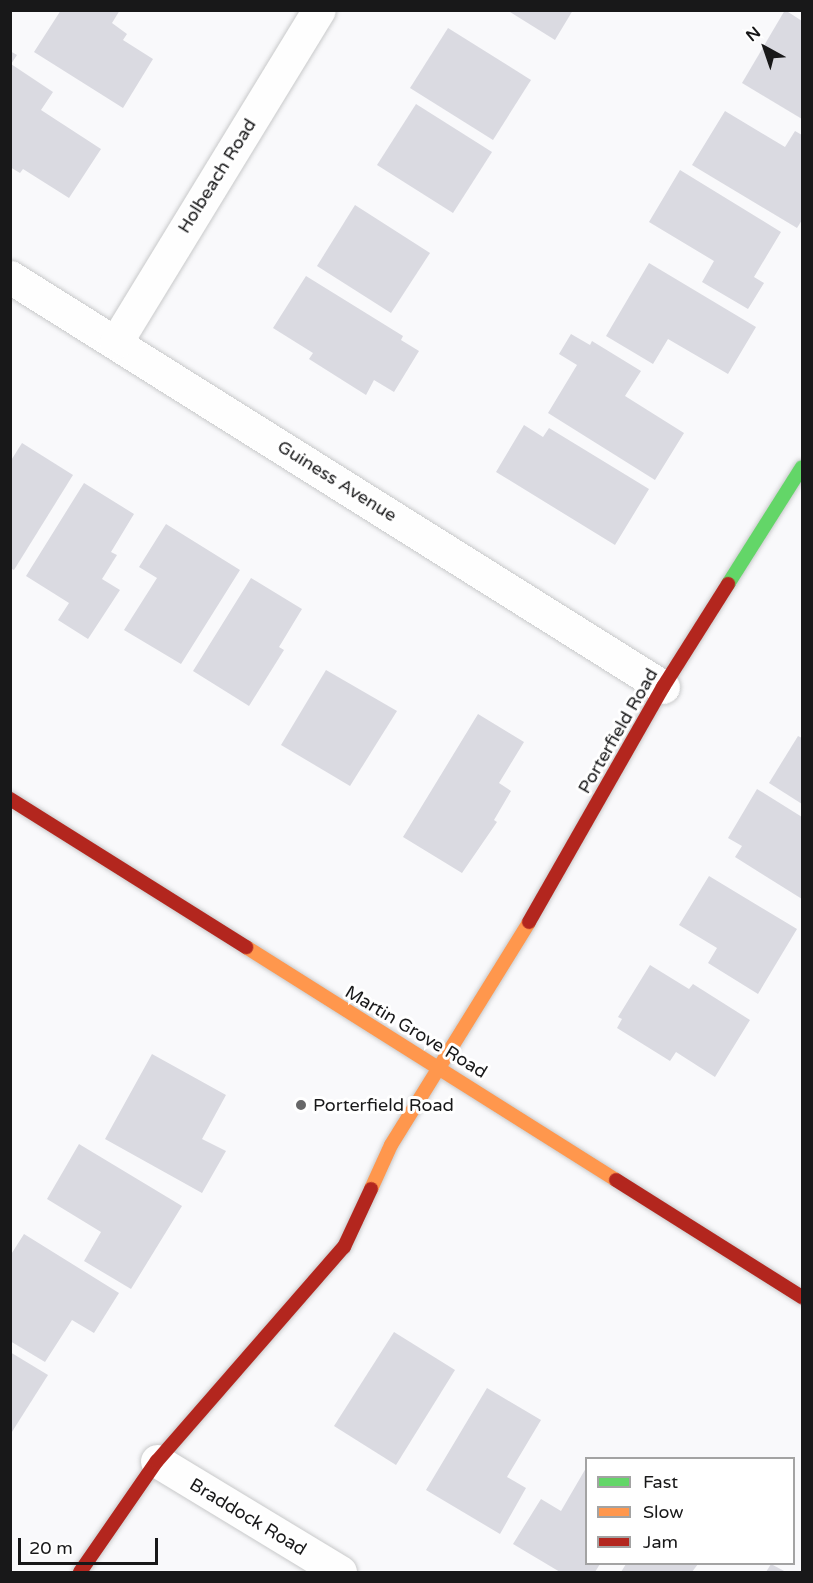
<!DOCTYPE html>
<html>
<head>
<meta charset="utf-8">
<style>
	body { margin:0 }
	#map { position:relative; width:813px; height:1583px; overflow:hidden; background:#f9f9fb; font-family:"Varela Round",sans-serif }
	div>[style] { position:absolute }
	.building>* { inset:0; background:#dadae1 }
	.roads { filter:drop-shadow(0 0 2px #c8c9ca) drop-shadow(0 0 2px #c8c9ca) }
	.street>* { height:33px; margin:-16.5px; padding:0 16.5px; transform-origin:16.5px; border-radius:16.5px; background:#fefefe }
	.fast>* { height:14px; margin:-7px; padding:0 7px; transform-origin:7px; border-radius:7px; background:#63d668 }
	.slow>* { height:14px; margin:-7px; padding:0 7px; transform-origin:7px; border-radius:7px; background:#ff974d }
	.jam>* { height:14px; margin:-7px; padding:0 7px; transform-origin:7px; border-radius:7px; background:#b3261e }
	.dots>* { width:16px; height:16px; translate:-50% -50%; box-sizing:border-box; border:3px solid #fff; border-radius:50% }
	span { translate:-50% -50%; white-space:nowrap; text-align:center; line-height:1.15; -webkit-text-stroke:6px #fff; paint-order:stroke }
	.street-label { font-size:18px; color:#181819 }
	.poi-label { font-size:18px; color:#181819 }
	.left { translate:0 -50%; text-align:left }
	.frame { position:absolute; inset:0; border:12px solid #181819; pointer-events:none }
	.legend { position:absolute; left:585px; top:1457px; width:210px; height:108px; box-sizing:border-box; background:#fff; border:2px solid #a3a3a3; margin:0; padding:8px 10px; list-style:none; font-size:18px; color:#181819 }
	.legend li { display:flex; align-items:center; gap:12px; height:30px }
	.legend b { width:30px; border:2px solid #a3a3a3 }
	.north { position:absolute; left:735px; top:18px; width:60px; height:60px; -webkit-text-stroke:4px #fff; paint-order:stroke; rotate:320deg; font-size:16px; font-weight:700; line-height:24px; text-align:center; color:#181819 }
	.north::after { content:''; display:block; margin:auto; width:21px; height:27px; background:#181819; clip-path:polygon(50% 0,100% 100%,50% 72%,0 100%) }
	.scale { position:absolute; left:18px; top:1538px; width:140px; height:27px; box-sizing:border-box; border:3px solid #181819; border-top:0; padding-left:8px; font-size:18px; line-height:21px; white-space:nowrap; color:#181819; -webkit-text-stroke:4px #fff; paint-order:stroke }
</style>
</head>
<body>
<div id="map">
	<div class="building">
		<div style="clip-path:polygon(61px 10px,120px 10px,112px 23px,127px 34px,123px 40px,153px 59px,123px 108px,34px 52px)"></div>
		<div style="clip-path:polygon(507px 10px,573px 10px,555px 40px)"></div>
		<div style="clip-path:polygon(785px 10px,802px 21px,802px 119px,742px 83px)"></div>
		<div style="clip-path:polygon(448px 28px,531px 80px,493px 140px,410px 88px)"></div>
		<div style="clip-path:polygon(10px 51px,17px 55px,11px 64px,53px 92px,41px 110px,101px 149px,69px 198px,23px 169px,20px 173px,10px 167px)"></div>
		<div style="clip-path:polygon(416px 104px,492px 152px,453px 213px,377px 165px)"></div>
		<div style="clip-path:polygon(725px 111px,785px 147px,795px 131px,802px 135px,802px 220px,797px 228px,692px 165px)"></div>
		<div style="clip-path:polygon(680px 170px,781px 232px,754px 277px,764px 283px,748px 309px,702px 282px,714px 261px,649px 222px)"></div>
		<div style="clip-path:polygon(355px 205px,430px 253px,391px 313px,317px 266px)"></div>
		<div style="clip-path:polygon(649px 263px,756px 327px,728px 374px,668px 339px,653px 364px,606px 336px)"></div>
		<div style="clip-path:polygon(306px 276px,403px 336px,401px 340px,419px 351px,394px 392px,374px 380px,366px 395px,309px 359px,313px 353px,273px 328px)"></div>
		<div style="clip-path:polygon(571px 334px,590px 345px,592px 341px,641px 371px,625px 396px,684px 433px,655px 480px,548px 413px,577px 365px,559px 354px)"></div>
		<div style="clip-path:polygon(524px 425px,543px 437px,549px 428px,649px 489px,615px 545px,496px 472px)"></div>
		<div style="clip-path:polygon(22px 443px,73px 475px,14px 570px,10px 568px,10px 462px)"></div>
		<div style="clip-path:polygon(84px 483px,134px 514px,111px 552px,117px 555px,102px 579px,120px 590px,88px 639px,58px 620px,69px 603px,26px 576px)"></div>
		<div style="clip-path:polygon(166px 524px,240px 570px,181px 664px,124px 630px,157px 578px,139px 567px)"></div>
		<div style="clip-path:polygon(251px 578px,302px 609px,279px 647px,284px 650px,249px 706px,193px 671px)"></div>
		<div style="clip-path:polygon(326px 670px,397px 711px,350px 786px,281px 745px)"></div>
		<div style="clip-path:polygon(478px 714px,524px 742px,499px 783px,511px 791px,494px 820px,497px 822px,462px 873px,403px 837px)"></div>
		<div style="clip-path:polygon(798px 736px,802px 738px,802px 804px,769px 783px)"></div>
		<div style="clip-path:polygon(757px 789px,802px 817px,802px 899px,735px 857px,742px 846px,728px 838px)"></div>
		<div style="clip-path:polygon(709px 876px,797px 929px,758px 994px,708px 963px,717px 948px,679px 925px)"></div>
		<div style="clip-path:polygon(650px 965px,689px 989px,693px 984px,750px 1020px,715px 1077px,676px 1052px,670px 1061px,617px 1028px,622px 1019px,618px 1017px)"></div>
		<div style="clip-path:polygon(152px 1054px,226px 1095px,202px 1139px,226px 1151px,202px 1193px,105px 1139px)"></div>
		<div style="clip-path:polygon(79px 1144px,182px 1206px,131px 1289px,84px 1261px,101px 1232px,47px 1199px)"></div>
		<div style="clip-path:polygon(24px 1234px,119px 1293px,94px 1333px,72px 1320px,45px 1362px,10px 1341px,10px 1256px)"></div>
		<div style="clip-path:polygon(394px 1332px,455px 1370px,396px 1465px,334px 1426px)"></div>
		<div style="clip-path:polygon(10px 1352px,48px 1375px,10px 1435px)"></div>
		<div style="clip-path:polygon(487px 1388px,541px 1420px,507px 1477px,526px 1488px,500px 1534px,426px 1490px)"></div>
		<div style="clip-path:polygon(586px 1468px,586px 1564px,600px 1564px,595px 1572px,560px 1572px,513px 1544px,541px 1499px,561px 1511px)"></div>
		<div style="clip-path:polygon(626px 1564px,698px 1564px,692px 1572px,621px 1572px)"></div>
		<div style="clip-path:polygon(771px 1564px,786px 1572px,766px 1572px)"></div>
	</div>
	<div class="roads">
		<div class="street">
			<div style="left:10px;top:277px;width:771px;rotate:32.12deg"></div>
			<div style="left:116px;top:342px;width:389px;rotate:-58.6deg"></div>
			<div style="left:157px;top:1461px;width:214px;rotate:31.2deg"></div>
		</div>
		<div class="fast">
			<div style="left:728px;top:584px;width:138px;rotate:-57.7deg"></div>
		</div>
		<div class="slow">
			<div style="left:246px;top:947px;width:437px;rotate:32.2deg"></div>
			<div style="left:371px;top:1189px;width:48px;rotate:-65.6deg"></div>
			<div style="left:391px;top:1145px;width:262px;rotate:-58.2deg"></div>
		</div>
		<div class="jam">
			<div style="left:10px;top:799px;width:279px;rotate:32.1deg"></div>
			<div style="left:529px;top:922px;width:271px;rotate:-60.3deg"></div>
			<div style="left:663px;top:687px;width:122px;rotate:-57.7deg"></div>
			<div style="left:616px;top:1180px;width:220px;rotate:32.2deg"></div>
			<div style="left:80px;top:1572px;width:135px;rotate:-55.3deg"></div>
			<div style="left:157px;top:1461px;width:284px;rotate:-48.9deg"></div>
			<div style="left:344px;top:1247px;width:64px;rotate:-65deg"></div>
		</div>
	</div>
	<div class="dots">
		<div style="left:301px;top:1105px;background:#676768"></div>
	</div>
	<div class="street-label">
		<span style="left:217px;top:176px;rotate:-58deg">Holbeach Road</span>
		<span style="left:337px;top:481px;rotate:32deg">Guiness Avenue</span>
		<span style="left:618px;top:731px;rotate:-60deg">Porterfield Road</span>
		<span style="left:416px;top:1032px;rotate:31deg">Martin Grove Road</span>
		<span style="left:248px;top:1517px;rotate:31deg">Braddock Road</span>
	</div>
	<div class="poi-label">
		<span class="left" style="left:313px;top:1105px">Porterfield Road</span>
	</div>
	<div class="frame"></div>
	<ul class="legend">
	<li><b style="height:8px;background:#63d668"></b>Fast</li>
	<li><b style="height:8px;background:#ff974d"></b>Slow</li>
	<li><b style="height:8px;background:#b3261e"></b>Jam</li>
	</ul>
	<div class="north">N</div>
	<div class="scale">20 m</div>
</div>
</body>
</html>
